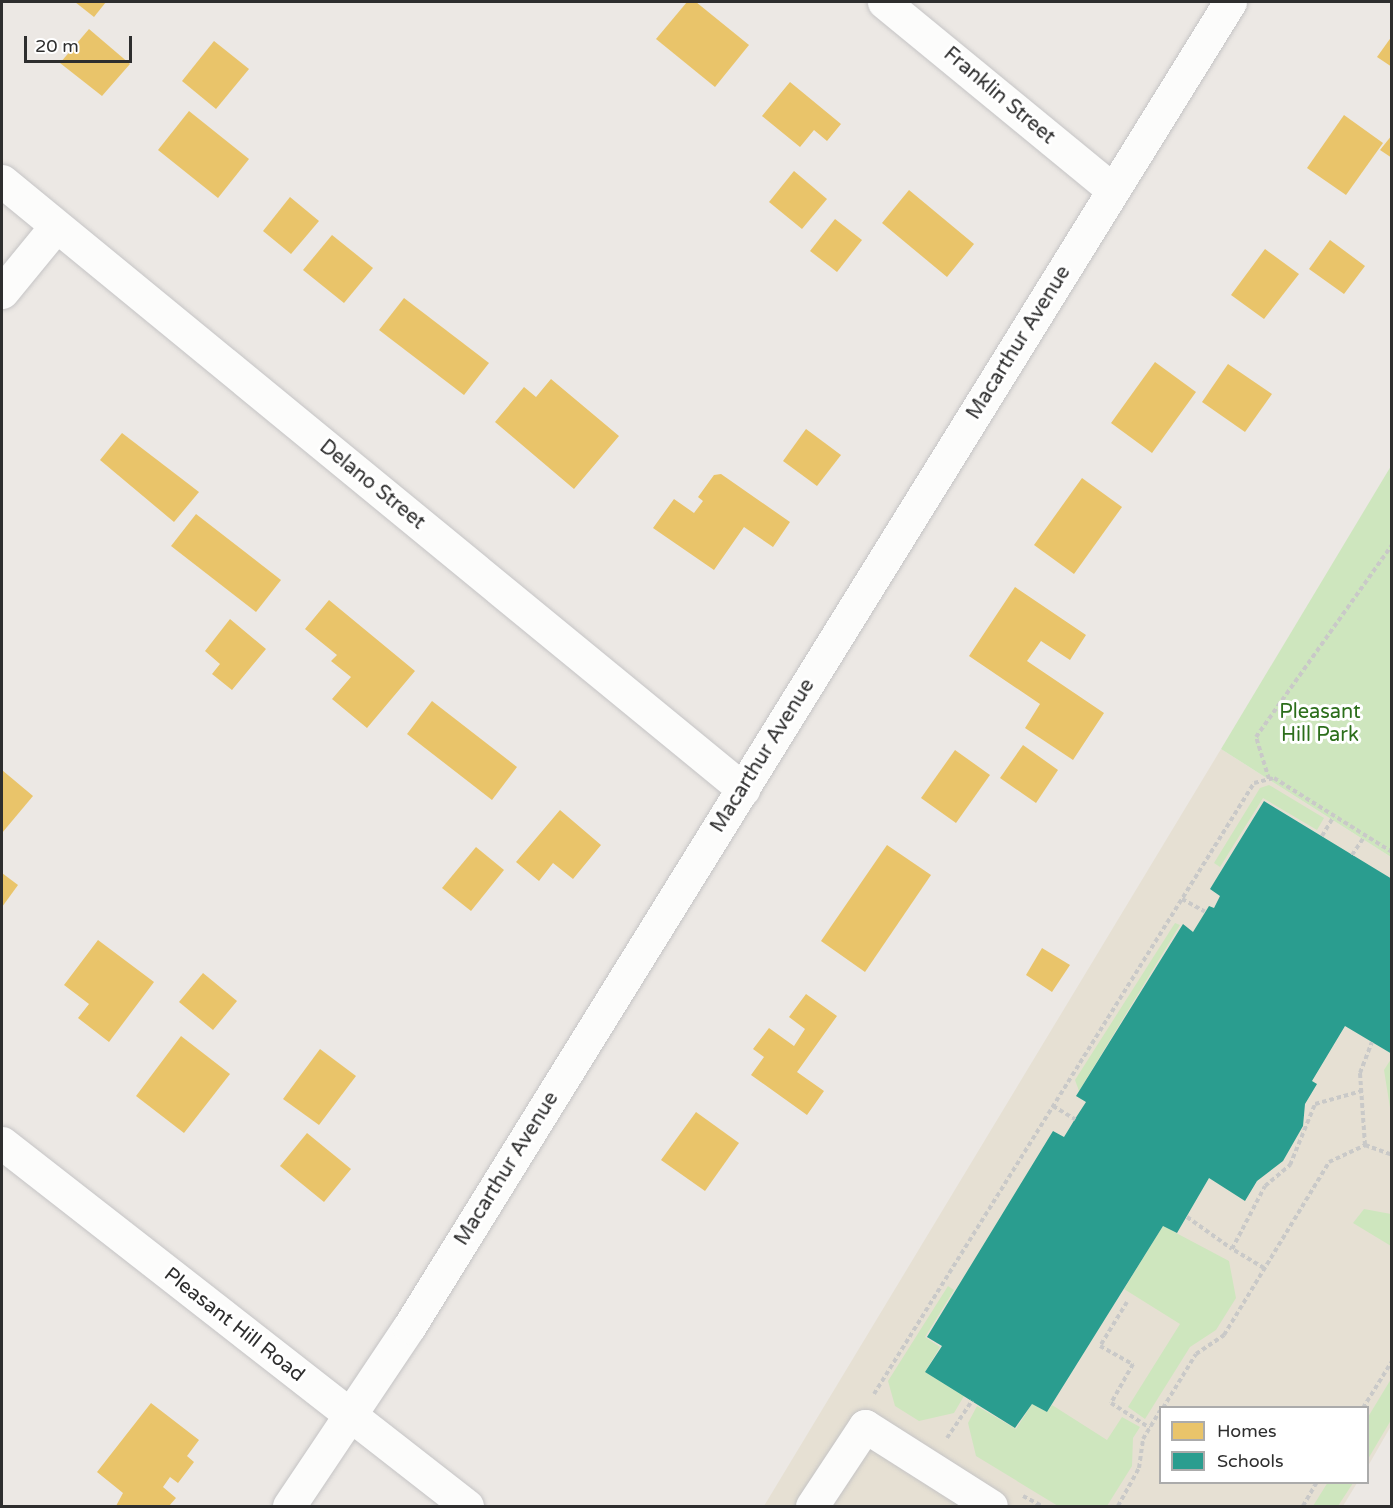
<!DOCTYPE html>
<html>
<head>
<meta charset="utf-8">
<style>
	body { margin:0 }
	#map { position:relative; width:1393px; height:1508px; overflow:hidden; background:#ece8e4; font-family:"Varela Round",sans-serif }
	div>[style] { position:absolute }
	.education>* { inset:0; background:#e6e0d3 }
	.green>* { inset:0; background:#cee6be }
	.homes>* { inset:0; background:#e9c46a }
	.schools>* { inset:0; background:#2a9d8f }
	.path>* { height:4px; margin-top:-2px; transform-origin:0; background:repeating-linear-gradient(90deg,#c9c9c8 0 4.5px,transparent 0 7.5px) }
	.roads { filter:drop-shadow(0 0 2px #c5c4c5) drop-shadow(0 0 2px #c5c4c5) }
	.minor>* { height:33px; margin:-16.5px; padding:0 16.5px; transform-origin:16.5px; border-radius:16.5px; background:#fcfcfb }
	span { translate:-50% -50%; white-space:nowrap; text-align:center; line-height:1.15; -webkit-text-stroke:6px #fff; paint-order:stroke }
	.street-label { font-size:20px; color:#2e2e2e }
	.park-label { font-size:20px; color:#2c6e1b }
	.frame { position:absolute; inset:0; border:3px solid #2e2e2e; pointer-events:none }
	.legend { position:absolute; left:1159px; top:1406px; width:210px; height:78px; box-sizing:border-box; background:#fff; border:2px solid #ababab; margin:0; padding:8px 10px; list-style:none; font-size:18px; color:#2e2e2e }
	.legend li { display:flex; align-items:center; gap:12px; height:30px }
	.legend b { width:30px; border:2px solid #ababab }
	.scale { position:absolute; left:24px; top:36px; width:108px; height:27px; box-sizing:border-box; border:3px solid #2e2e2e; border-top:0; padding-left:8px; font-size:18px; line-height:21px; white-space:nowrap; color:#2e2e2e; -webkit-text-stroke:4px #fff; paint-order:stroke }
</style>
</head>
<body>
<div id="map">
	<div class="education">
		<div style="clip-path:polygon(1221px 749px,1391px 857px,1391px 1426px,1368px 1466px,1368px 1408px,1160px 1408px,1160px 1482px,1357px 1483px,1343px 1506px,764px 1506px)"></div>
	</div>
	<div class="green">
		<div style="clip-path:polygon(1391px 466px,1391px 857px,1221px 749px)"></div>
		<div style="clip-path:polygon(1269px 785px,1324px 818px,1317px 830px,1263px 798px,1220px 867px,1214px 863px,1260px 788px)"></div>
		<div style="clip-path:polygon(1175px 923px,1180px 925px,1079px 1091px,1075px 1080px)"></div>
		<div style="clip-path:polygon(1391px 1059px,1391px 1114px,1384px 1070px)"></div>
		<div style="clip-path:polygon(1364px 1209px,1391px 1214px,1391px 1246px,1353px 1223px)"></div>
		<div style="clip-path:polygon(1163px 1226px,1229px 1261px,1236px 1298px,1216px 1330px,1190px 1347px,1145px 1419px,1128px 1407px,1180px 1324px,1124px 1289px)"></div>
		<div style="clip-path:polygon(948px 1286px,954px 1290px,925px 1337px,940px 1347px,925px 1372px,964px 1396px,954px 1413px,919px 1421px,895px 1406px,888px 1381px)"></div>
		<div style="clip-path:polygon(1391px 1379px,1391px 1420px,1368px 1459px,1368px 1417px)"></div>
		<div style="clip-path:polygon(1032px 1404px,1047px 1412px,1052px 1405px,1107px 1440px,1122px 1417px,1140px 1427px,1133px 1438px,1132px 1466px,1107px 1506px,1058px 1506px,976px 1456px,968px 1423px,977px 1406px,1016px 1429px)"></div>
		<div style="clip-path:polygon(1328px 1482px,1353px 1483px,1338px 1506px,1313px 1506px)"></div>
	</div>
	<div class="homes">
		<div style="clip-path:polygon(75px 2px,106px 2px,94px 17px)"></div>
		<div style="clip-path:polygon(687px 2px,696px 2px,749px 45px,715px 87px,656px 39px)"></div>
		<div style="clip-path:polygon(89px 29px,130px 64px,102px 96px,60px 63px)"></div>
		<div style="clip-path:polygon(1392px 36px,1392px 67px,1377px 57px)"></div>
		<div style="clip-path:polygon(214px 41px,249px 69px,216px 109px,182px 81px)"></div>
		<div style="clip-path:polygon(790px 82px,841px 124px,827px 141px,814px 130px,800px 147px,762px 116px)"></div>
		<div style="clip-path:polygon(189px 111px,249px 159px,218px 198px,158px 150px)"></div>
		<div style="clip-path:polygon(1344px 115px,1383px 143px,1346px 195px,1307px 168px)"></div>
		<div style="clip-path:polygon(1392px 135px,1392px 158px,1380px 150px)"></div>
		<div style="clip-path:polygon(794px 171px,827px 199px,802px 229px,769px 202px)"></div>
		<div style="clip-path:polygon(909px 190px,974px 244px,947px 277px,882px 223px)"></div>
		<div style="clip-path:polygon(290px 197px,319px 221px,291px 254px,263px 231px)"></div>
		<div style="clip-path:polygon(835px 219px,862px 240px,837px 272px,810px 251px)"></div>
		<div style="clip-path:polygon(332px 235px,373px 268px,344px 303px,303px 270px)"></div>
		<div style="clip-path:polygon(1330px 240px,1365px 266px,1344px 294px,1309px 269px)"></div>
		<div style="clip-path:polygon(1265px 249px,1299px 274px,1264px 319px,1231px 295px)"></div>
		<div style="clip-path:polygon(404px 298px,489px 363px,464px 395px,379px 330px)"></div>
		<div style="clip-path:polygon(1155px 362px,1196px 392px,1152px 453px,1111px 423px)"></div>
		<div style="clip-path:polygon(1228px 364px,1272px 394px,1245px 432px,1202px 402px)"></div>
		<div style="clip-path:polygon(551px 379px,619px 436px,574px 489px,495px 422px,524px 387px,536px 397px)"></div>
		<div style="clip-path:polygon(806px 429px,841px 455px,817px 486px,783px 461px)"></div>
		<div style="clip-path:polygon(122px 433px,199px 492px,174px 522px,100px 460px)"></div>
		<div style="clip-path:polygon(721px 474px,790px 522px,773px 547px,744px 527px,714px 570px,653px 528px,674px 499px,694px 513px,703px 501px,698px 497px,714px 475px)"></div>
		<div style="clip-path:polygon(1082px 478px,1122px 507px,1074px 574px,1034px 545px)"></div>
		<div style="clip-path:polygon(196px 514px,281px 580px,256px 612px,171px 546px)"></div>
		<div style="clip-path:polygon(1015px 587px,1086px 635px,1070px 660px,1041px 641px,1027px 661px,1104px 713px,1073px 760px,1025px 728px,1040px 704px,969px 656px)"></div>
		<div style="clip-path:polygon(329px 600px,415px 671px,367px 728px,332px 699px,351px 677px,331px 661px,337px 655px,305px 629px)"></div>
		<div style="clip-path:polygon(230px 619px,266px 649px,232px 690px,212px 674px,220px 664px,205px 651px)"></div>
		<div style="clip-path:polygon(432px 701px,517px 767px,492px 800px,407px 734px)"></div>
		<div style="clip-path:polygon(1023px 745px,1058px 770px,1036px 803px,1000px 778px)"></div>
		<div style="clip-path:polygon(955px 750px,990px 775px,956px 823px,921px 798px)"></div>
		<div style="clip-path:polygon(2px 770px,33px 796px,2px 833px)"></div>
		<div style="clip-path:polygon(560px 810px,601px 845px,573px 879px,553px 863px,539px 881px,516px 862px)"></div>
		<div style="clip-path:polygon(887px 845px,931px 875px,865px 972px,821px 941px)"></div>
		<div style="clip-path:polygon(476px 847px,504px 870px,471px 911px,442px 888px)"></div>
		<div style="clip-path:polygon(2px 873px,18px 885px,2px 907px)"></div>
		<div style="clip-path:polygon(98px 940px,154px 982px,109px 1042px,78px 1018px,89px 1004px,64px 985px)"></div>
		<div style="clip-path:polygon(1042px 948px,1070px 965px,1052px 992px,1026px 975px)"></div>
		<div style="clip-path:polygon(203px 973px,237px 1001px,213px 1030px,179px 1002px)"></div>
		<div style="clip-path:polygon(806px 994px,837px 1016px,797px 1072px,824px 1091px,807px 1115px,751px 1075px,764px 1057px,753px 1049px,769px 1028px,794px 1046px,805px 1029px,789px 1017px)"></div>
		<div style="clip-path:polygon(181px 1036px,230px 1074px,184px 1133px,136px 1096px)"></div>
		<div style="clip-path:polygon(320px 1049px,356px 1076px,319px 1125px,283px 1099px)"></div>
		<div style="clip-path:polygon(696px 1112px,739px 1143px,705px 1191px,661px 1160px)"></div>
		<div style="clip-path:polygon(307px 1133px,351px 1169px,324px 1202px,280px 1166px)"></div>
		<div style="clip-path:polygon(151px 1403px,199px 1440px,187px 1456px,194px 1462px,178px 1483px,170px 1477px,163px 1487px,176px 1498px,169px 1506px,116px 1506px,123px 1493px,97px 1472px)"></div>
	</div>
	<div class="schools">
		<div style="clip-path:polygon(1264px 801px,1392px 879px,1392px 1054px,1345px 1026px,1312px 1081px,1317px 1084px,1305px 1104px,1303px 1126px,1283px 1161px,1257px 1181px,1245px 1201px,1209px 1178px,1177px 1233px,1163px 1226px,1047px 1412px,1032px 1404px,1015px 1428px,925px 1372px,942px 1346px,927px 1337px,1053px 1131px,1064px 1137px,1075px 1119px,1086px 1102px,1076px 1096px,1183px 924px,1193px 932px,1209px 906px,1214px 908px,1220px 896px,1210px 889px)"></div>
	</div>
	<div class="path">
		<div style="left:1269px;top:779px;width:44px;rotate:-107.2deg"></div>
		<div style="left:1256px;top:737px;width:235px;rotate:-54.7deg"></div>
		<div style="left:1322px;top:836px;width:23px;rotate:-59deg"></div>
		<div style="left:1352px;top:855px;width:23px;rotate:-56deg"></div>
		<div style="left:1182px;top:899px;width:26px;rotate:29deg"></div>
		<div style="left:1053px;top:1106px;width:26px;rotate:31deg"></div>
		<div style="left:1365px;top:1145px;width:72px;rotate:-94deg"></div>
		<div style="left:1360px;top:1073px;width:33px;rotate:-69deg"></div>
		<div style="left:1187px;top:1217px;width:55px;rotate:35.4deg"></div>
		<div style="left:1264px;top:1268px;width:37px;rotate:-149deg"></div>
		<div style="left:1232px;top:1249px;width:71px;rotate:-62.4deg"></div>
		<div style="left:1265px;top:1186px;width:33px;rotate:-40deg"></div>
		<div style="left:1290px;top:1165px;width:66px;rotate:-67.7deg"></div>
		<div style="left:1315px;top:1104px;width:49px;rotate:-15.5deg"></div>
		<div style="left:1127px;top:1302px;width:52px;rotate:121.5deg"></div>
		<div style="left:1100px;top:1346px;width:38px;rotate:29deg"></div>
		<div style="left:1133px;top:1364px;width:45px;rotate:119.4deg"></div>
		<div style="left:1111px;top:1403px;width:46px;rotate:32.7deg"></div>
		<div style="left:874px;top:1394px;width:720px;rotate:-58.12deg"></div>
		<div style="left:1254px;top:783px;width:21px;rotate:-14deg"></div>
		<div style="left:1274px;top:778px;width:139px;rotate:32.1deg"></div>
		<div style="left:1163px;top:1408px;width:63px;rotate:-58.6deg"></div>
		<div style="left:1196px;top:1354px;width:34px;rotate:-34deg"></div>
		<div style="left:1224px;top:1335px;width:202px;rotate:-58.7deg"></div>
		<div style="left:1329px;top:1162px;width:40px;rotate:-25deg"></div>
		<div style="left:1365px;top:1145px;width:29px;rotate:20deg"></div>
		<div style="left:1363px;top:1408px;width:55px;rotate:-58.3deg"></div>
		<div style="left:947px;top:1438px;width:45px;rotate:-56deg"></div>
		<div style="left:1023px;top:1496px;width:21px;rotate:28deg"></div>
		<div style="left:1118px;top:1506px;width:43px;rotate:-61.1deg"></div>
		<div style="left:1139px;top:1468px;width:29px;rotate:-82deg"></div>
		<div style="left:1143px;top:1439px;width:33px;rotate:-59deg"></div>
		<div style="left:1303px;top:1506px;width:28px;rotate:-60deg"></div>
	</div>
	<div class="roads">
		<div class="minor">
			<div style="left:884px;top:2px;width:296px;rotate:39.4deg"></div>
			<div style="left:2px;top:181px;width:959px;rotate:39.37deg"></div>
			<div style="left:2px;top:292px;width:85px;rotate:-50.7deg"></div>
			<div style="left:2px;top:1143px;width:590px;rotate:37.98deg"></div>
			<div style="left:289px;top:1506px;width:216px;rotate:-56.2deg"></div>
			<div style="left:409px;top:1327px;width:1559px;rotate:-58.22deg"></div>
			<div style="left:812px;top:1506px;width:96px;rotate:-56.5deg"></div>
			<div style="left:865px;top:1426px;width:149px;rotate:32.4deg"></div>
		</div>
	</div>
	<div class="street-label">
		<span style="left:999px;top:96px;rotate:40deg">Franklin Street</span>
		<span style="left:1019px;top:343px;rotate:-58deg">Macarthur Avenue</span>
		<span style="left:372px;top:485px;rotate:39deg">Delano Street</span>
		<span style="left:763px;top:756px;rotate:-58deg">Macarthur Avenue</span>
		<span style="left:507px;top:1169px;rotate:-58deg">Macarthur Avenue</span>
		<span style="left:234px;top:1325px;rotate:38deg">Pleasant Hill Road</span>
	</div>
	<div class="park-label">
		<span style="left:1320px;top:724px">Pleasant<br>Hill Park</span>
	</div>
	<div class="frame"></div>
	<ul class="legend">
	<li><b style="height:16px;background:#e9c46a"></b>Homes</li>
	<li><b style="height:16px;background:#2a9d8f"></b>Schools</li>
	</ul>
	<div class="scale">20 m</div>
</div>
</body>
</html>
